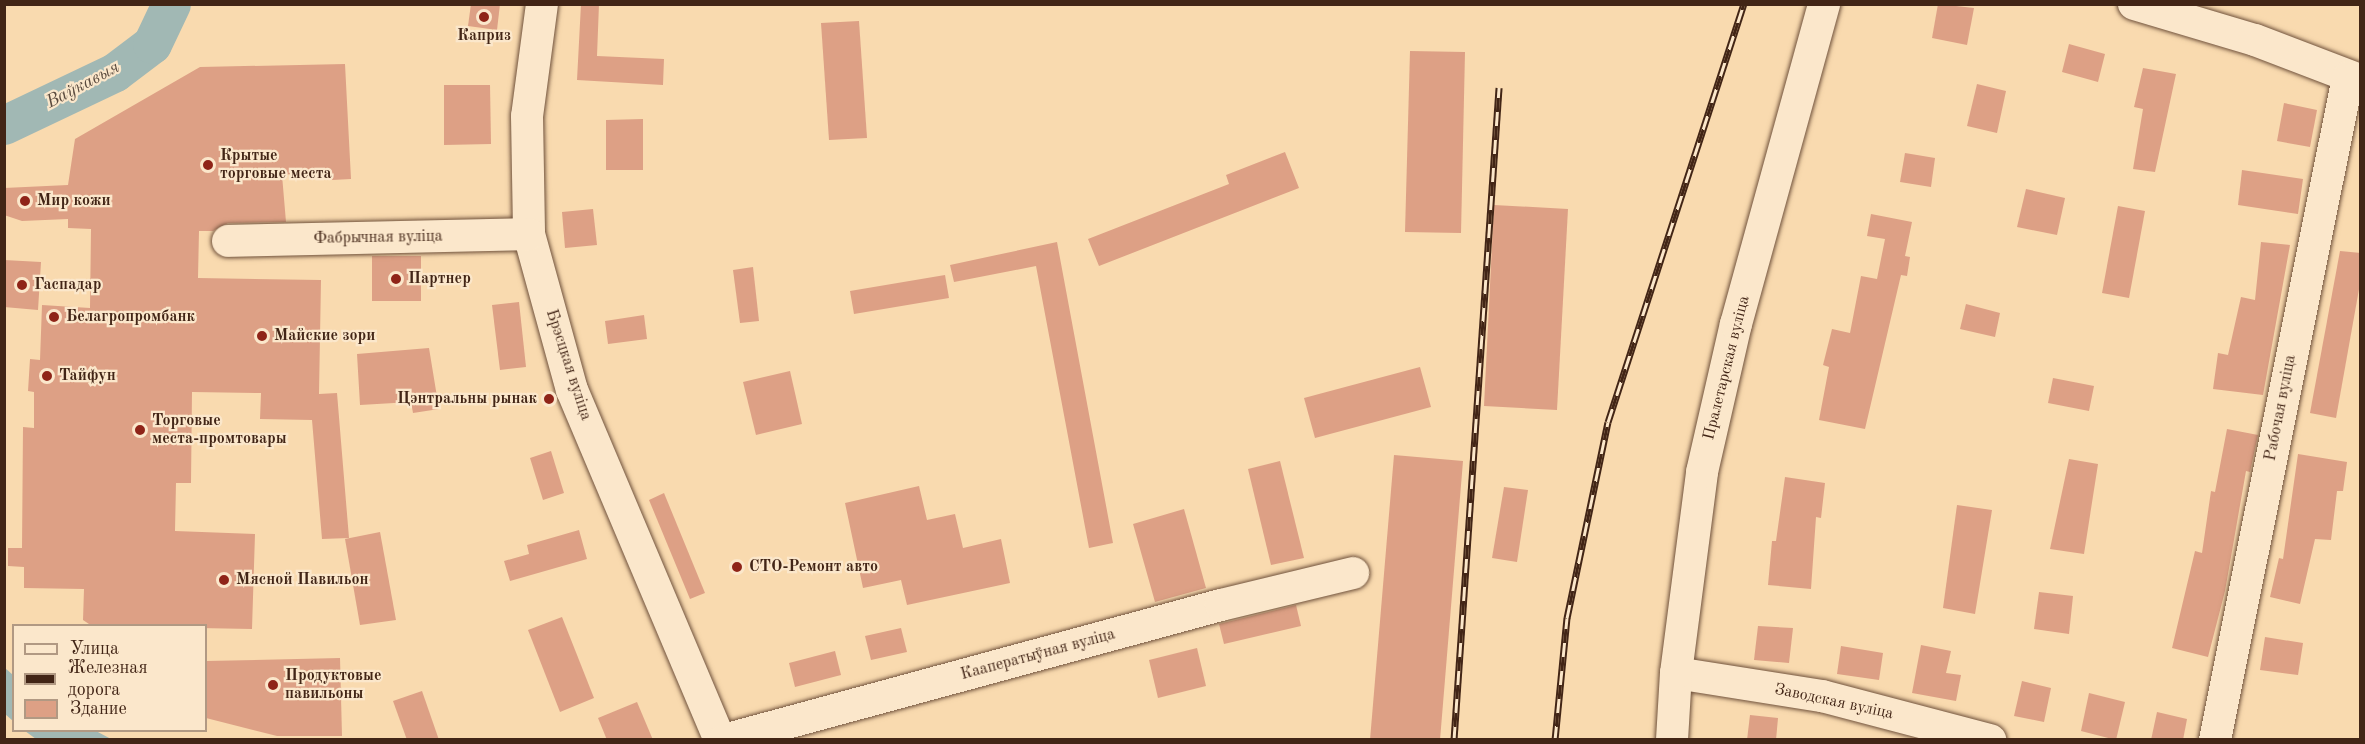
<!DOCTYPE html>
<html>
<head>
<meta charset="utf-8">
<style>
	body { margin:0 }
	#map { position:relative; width:2365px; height:744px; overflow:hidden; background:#f9daaf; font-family:"Old Standard TT",serif }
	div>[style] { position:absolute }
	.water>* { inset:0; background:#a1b8b4 }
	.river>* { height:39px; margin:-19.5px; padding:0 19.5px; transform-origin:19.5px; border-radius:19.5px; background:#a1b8b4 }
	.building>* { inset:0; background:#dda085 }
	.roads { filter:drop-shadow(0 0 2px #70523c) drop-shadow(0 0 2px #70523c) }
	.minor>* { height:32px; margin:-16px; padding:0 16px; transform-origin:16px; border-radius:16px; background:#fbe7cb }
	.rail>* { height:7px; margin-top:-3.5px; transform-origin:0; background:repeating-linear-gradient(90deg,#fbe7cb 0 14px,#422516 0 28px); box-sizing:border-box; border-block:2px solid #422516 }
	.dots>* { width:16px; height:16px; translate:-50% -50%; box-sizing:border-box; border:3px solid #fbe7cb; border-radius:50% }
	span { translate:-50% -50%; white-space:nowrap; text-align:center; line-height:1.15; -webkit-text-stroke:4.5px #fbe7cb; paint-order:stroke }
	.poi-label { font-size:16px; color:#422516; font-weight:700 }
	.left { translate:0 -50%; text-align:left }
	.right { translate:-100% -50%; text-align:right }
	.street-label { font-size:16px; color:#422516 }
	.water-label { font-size:18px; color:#5a4a3e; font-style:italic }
	.frame { position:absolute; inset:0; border:6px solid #422516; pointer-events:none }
	.legend { position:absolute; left:12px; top:624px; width:195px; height:108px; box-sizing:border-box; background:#fbe7cb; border:2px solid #b19983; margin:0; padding:8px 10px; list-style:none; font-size:18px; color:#422516 }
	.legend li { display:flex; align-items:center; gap:12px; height:30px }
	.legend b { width:30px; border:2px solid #b19983 }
</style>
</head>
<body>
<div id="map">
	<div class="water">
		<div style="clip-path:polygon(5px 668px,13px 675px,13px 721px,5px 714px)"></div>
		<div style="clip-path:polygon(25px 731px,96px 731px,111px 739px,36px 739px)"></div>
	</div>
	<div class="river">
		<div style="left:4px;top:125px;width:123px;rotate:-25.5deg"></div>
		<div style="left:115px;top:72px;width:46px;rotate:-37.1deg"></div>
		<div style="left:152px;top:44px;width:44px;rotate:-64.6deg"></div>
	</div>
	<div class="building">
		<div style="clip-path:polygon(471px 4px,500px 4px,497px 30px,468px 26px)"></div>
		<div style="clip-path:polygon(581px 4px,599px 4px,597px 56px,664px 59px,663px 85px,577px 80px)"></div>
		<div style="clip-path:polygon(1938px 4px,1974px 8px,1967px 45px,1932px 38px)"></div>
		<div style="clip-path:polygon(859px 21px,867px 138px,829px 140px,821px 23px)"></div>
		<div style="clip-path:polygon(2069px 44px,2105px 54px,2098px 82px,2062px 72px)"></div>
		<div style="clip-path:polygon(1410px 51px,1465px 52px,1461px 233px,1405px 232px)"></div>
		<div style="clip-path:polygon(345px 64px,351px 179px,332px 180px,331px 170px,282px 175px,286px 222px,228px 223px,213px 231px,199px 231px,198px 278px,321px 280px,319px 394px,337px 393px,349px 538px,322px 539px,312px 420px,260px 419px,261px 393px,192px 392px,191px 483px,176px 483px,175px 531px,255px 534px,252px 629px,92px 626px,83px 620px,84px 589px,24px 588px,24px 567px,8px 566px,8px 548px,22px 548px,23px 427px,34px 428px,34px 392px,28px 391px,30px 359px,40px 360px,42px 305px,90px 308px,91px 229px,68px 228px,68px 219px,22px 221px,4px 215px,4px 188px,68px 185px,75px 139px,200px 67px)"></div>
		<div style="clip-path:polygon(2143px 68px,2176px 74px,2155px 172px,2133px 169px,2143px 109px,2134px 107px)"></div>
		<div style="clip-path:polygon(1977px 84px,2006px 91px,1997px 133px,1967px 126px)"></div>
		<div style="clip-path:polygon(444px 85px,490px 85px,491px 144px,444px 145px)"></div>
		<div style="clip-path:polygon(2284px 103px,2317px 110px,2310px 147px,2277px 141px)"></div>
		<div style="clip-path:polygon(643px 119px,643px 170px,606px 170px,606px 120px)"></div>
		<div style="clip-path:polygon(1285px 152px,1299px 188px,1099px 266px,1088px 239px,1229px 184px,1226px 175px)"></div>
		<div style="clip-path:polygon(1905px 153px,1935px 158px,1931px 187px,1900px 182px)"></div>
		<div style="clip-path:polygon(2242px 170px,2303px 179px,2298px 214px,2238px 205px)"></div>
		<div style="clip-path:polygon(2026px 189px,2065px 198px,2057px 235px,2017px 227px)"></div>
		<div style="clip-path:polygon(1494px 205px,1568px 209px,1557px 410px,1484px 406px)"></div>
		<div style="clip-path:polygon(2118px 206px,2145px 211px,2129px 298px,2102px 293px)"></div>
		<div style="clip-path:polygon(593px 209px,597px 245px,565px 248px,562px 212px)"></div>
		<div style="clip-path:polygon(1871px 214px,1912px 222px,1905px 256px,1910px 257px,1907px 276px,1901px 275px,1865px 429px,1819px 420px,1829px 367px,1823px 365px,1832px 329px,1850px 333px,1861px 276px,1877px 279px,1885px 239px,1867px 236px)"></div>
		<div style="clip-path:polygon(1057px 242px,1113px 543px,1089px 548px,1036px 266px,954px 282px,950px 265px)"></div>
		<div style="clip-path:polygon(2261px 242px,2290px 245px,2263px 395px,2213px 389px,2218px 353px,2228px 355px,2241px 297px,2255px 300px)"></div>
		<div style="clip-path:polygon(2340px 251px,2361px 253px,2361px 278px,2336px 418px,2310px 413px)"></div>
		<div style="clip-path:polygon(372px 256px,421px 256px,421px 301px,372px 301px)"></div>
		<div style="clip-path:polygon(4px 260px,41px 262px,38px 310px,4px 307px)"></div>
		<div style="clip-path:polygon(753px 267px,759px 321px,740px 323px,733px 270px)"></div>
		<div style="clip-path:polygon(945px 275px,949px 298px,854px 314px,850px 291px)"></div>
		<div style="clip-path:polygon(519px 302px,526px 367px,500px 370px,492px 305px)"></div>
		<div style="clip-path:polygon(1966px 304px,2000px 313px,1995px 337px,1960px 329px)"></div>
		<div style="clip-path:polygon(644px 315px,647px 339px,608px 344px,605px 321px)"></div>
		<div style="clip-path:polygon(429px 348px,439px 409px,413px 413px,411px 402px,360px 405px,357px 354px)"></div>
		<div style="clip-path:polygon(1420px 367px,1431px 407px,1315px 438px,1304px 398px)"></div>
		<div style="clip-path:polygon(790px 371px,802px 424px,756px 435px,743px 382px)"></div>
		<div style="clip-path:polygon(2053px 378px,2094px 386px,2089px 411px,2048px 403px)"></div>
		<div style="clip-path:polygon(2227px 429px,2258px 435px,2250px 472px,2246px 471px,2225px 591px,2208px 657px,2172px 648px,2195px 551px,2202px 553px,2211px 491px,2215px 492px)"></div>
		<div style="clip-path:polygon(551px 451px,564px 493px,543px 500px,530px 458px)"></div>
		<div style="clip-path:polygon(2298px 454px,2347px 462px,2343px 491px,2337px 491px,2331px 540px,2315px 539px,2300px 604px,2270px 597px,2279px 558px,2283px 559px)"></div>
		<div style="clip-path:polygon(1394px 455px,1463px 461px,1440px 740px,1370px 740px)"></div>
		<div style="clip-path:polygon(2069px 459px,2098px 464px,2084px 554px,2050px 549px)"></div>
		<div style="clip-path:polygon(1280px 461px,1304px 558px,1271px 565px,1248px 469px)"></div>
		<div style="clip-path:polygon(1785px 477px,1825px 483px,1821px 518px,1816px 517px,1811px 589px,1768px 585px,1772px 541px,1776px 541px)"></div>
		<div style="clip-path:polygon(919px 486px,927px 520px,955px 514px,963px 548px,1001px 539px,1010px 583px,907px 605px,901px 580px,863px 588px,845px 503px)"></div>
		<div style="clip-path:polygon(1504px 487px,1528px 490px,1517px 562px,1492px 558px)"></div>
		<div style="clip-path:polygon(664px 493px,705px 593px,690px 599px,649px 500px)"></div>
		<div style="clip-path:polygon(1957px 505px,1992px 510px,1975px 614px,1943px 608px)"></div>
		<div style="clip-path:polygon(1184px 509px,1206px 588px,1155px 602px,1133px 524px)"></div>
		<div style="clip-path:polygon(579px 530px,587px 559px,510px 581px,504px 561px,529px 554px,527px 545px)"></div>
		<div style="clip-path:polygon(380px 532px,396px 620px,360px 625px,345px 539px)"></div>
		<div style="clip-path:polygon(2039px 592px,2073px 596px,2069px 634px,2034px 629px)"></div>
		<div style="clip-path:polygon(1296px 605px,1301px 626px,1224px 644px,1219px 624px)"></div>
		<div style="clip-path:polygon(562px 617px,594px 698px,560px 712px,528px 630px)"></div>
		<div style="clip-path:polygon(1758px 626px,1793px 628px,1789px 663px,1754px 660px)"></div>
		<div style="clip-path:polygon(901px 628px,907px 652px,871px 660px,865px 636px)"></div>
		<div style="clip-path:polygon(2265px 637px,2303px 643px,2298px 675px,2260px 670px)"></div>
		<div style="clip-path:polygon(1921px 645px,1951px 651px,1946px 673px,1961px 675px,1956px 701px,1912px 693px)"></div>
		<div style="clip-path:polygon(1841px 646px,1883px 653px,1879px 680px,1837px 674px)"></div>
		<div style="clip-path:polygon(1197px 648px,1206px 686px,1158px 698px,1149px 660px)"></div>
		<div style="clip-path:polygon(835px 651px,841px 675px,795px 687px,789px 663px)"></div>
		<div style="clip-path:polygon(340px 658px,342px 736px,277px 736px,206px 718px,206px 661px)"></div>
		<div style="clip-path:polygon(2022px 681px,2051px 688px,2044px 722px,2014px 716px)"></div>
		<div style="clip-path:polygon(422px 691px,439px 740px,407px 740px,393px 701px)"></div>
		<div style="clip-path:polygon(2089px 693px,2125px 702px,2116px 740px,2081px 731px)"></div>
		<div style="clip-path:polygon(637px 702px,653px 740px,607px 740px,598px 718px)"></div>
		<div style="clip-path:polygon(2157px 712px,2187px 719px,2183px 740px,2151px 740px)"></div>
		<div style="clip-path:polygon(1750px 715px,1778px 718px,1776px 740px,1747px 740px)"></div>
	</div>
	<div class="roads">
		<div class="minor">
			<div style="left:542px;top:4px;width:113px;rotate:97.6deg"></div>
			<div style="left:527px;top:116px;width:118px;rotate:89deg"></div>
			<div style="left:529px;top:234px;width:162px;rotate:74.6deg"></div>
			<div style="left:572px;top:390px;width:380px;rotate:67.1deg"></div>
			<div style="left:2134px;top:4px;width:126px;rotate:16.6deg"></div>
			<div style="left:2255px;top:40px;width:112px;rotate:20.9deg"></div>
			<div style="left:228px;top:241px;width:301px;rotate:-1.3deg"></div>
			<div style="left:1676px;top:673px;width:148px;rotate:9deg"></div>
			<div style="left:1822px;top:696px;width:174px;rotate:14.7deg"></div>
			<div style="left:724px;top:740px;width:515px;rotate:-15.2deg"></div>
			<div style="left:1221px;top:605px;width:136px;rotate:-13.6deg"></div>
			<div style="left:1672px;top:740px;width:67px;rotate:-86.6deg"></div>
			<div style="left:1676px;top:673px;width:203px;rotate:-82.6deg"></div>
			<div style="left:1702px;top:472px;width:152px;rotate:-77.1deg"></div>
			<div style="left:1736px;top:324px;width:332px;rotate:-74.6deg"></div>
			<div style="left:2215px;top:740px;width:676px;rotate:-78.66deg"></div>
		</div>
	</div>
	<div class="rail">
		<div style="left:1454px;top:740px;width:654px;rotate:-86.05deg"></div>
		<div style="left:1555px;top:740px;width:123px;rotate:-84.4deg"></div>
		<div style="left:1567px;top:618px;width:200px;rotate:-78.2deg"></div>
		<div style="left:1608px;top:422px;width:440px;rotate:-72deg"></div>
	</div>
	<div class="dots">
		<div style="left:484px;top:17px;background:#8f2418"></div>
		<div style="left:208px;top:165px;background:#8f2418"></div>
		<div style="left:25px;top:201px;background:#8f2418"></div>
		<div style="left:396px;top:279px;background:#8f2418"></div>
		<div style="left:22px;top:285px;background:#8f2418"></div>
		<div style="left:54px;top:317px;background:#8f2418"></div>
		<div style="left:262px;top:336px;background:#8f2418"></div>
		<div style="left:47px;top:376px;background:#8f2418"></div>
		<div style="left:549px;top:399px;background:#8f2418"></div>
		<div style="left:140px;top:430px;background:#8f2418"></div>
		<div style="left:737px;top:567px;background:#8f2418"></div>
		<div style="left:224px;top:580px;background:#8f2418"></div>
		<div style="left:273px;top:685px;background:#8f2418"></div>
	</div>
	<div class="poi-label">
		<span style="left:484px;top:36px">Каприз</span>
		<span class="left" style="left:220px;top:165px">Крытые<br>торговые места</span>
		<span class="left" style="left:37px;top:201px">Мир кожи</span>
		<span class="left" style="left:408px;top:279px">Партнер</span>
		<span class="left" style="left:34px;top:285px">Гаспадар</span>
		<span class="left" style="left:66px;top:317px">Белагропромбанк</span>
		<span class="left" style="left:274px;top:336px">Майские зори</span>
		<span class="left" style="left:59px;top:376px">Тайфун</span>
		<span class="right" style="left:537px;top:399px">Цэнтральны рынак</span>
		<span class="left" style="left:152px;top:430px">Торговые<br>места-промтовары</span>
		<span class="left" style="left:749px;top:567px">СТО-Ремонт авто</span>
		<span class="left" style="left:236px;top:580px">Мясной Павильон</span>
		<span class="left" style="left:285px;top:685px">Продуктовые<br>павильоны</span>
	</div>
	<div class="street-label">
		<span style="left:378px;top:238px;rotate:-1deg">Фабрычная вуліца</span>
		<span style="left:568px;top:365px;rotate:72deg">Брэсцкая вуліца</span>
		<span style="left:1727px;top:368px;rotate:-76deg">Пралетарская вуліца</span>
		<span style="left:2281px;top:408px;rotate:-79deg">Рабочая вуліца</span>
		<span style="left:1038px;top:655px;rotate:-15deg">Кааператыўная вуліца</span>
		<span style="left:1834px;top:702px;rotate:12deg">Заводская вуліца</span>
	</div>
	<div class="water-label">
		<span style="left:83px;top:85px;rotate:-28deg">Ваўкавыя</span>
	</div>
	<div class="frame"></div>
	<ul class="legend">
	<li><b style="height:8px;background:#fbe7cb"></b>Улица</li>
	<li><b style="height:8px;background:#422516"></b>Железная дорога</li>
	<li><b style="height:16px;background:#dda085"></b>Здание</li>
	</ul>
</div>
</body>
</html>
